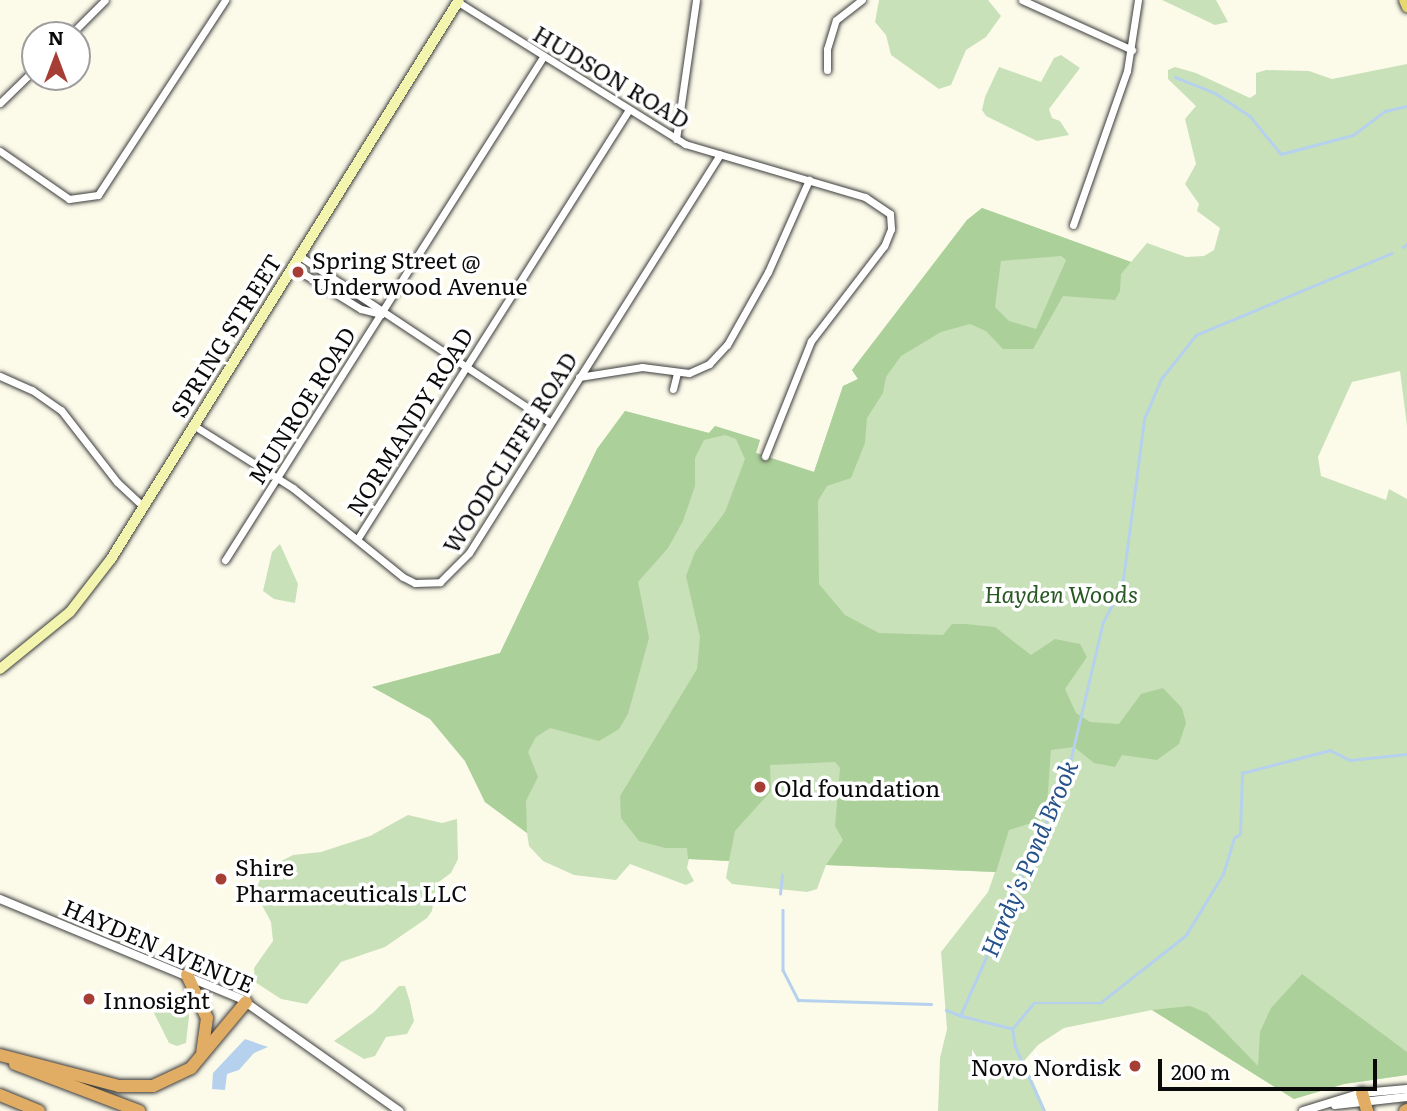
<!DOCTYPE html>
<html>
<head>
<meta charset="utf-8">
<style>
	body { margin:0 }
	#map { position:relative; width:1407px; height:1111px; overflow:hidden; background:#fcfbea; font-family:Literata,serif }
	div>[style] { position:absolute }
	.green>* { inset:0; background:#c9e1b9 }
	.forest>* { inset:0; background:#acd09a }
	.water>* { inset:0; background:#b5d1ed }
	.stream>* { height:2.5px; margin:-1.25px; padding:0 1.25px; transform-origin:1.25px; border-radius:1.25px; background:#b5d1ed }
	.roads { filter:drop-shadow(0 0 2px #3d3d3d) drop-shadow(0 0 2px #3d3d3d) }
	.minor>* { height:7px; margin:-3.5px; padding:0 3.5px; transform-origin:3.5px; border-radius:3.5px; background:#fff }
	.tertiary>* { height:8px; margin:-4px; padding:0 4px; transform-origin:4px; border-radius:4px; background:#fff }
	.secondary>* { height:10px; margin:-5px; padding:0 5px; transform-origin:5px; border-radius:5px; background:#f3f4ad }
	.primary>* { height:10px; margin:-5px; padding:0 5px; transform-origin:5px; border-radius:5px; background:#e6d770 }
	.motorway>* { height:12px; margin:-6px; padding:0 6px; transform-origin:6px; border-radius:6px; background:#e1ac64 }
	.dots>* { width:19px; height:19px; translate:-50% -50%; box-sizing:border-box; border:4px solid #fff; border-radius:50% }
	span { translate:-50% -50%; white-space:nowrap; text-align:center; line-height:1.15; -webkit-text-stroke:7px #fff; paint-order:stroke }
	.street-label { font-size:23px; color:#0a0a0a }
	.poi-label { font-size:23px; color:#0a0a0a }
	.left { translate:0 -50%; text-align:left }
	.right { translate:-100% -50%; text-align:right }
	.park-label { font-size:23px; color:#295824; font-style:italic }
	.water-label { font-size:24px; color:#25528a; font-style:italic }
	.north { position:absolute; left:21px; top:21px; width:70px; height:70px; box-sizing:border-box; background:#fff; border:2px solid #9d9d9d; border-radius:50%; rotate:0deg; font-size:19px; font-weight:700; line-height:28px; text-align:center; color:#0a0a0a }
	.north::after { content:''; display:block; margin:auto; width:24px; height:32px; background:#a73e36; clip-path:polygon(50% 0,100% 100%,50% 72%,0 100%) }
	.scale { position:absolute; left:1158px; top:1059px; width:219px; height:32px; box-sizing:border-box; border:4px solid #0a0a0a; border-top:0; padding-left:9px; font-size:21px; line-height:24px; white-space:nowrap; color:#0a0a0a; -webkit-text-stroke:5px #fff; paint-order:stroke }
</style>
</head>
<body>
<div id="map">
	<div class="green">
		<div style="clip-path:polygon(879px 0,988px 0,1001px 16px,986px 37px,966px 50px,951px 85px,939px 89px,891px 55px,886px 35px,875px 22px)"></div>
		<div style="clip-path:polygon(1162px 0,1216px 0,1228px 22px,1215px 25px)"></div>
		<div style="clip-path:polygon(1061px 55px,1080px 68px,1049px 109px,1052px 118px,1060px 121px,1069px 135px,1037px 141px,986px 116px,982px 110px,985px 97px,999px 67px,1041px 82px,1054px 58px)"></div>
		<div style="clip-path:polygon(1407px 64px,1407px 426px,1400px 371px,1352px 382px,1318px 457px,1321px 476px,1386px 500px,1389px 489px,1407px 499px,1407px 1075px,1344px 1084px,1294px 1099px,1152px 1010px,1064px 1028px,1038px 1045px,1024px 1061px,1046px 1111px,938px 1111px,940px 1058px,947px 1029px,941px 952px,988px 892px,995px 872px,826px 865px,817px 889px,807px 892px,732px 884px,726px 878px,729px 861px,689px 859px,687px 868px,694px 881px,686px 885px,630px 864px,616px 880px,574px 875px,543px 861px,529px 846px,527px 833px,485px 802px,465px 761px,430px 719px,372px 687px,500px 653px,597px 449px,625px 411px,709px 433px,715px 426px,760px 440px,756px 453px,814px 472px,843px 386px,858px 379px,852px 370px,967px 220px,982px 208px,1131px 262px,1147px 243px,1186px 257px,1204px 256px,1214px 250px,1220px 228px,1197px 211px,1199px 204px,1185px 184px,1196px 164px,1185px 119px,1196px 106px,1168px 79px,1168px 70px,1175px 67px,1196px 73px,1250px 98px,1256px 94px,1256px 73px,1266px 70px,1309px 71px,1332px 79px)"></div>
		<div style="clip-path:polygon(280px 544px,298px 584px,295px 603px,274px 599px,263px 591px,272px 552px)"></div>
		<div style="clip-path:polygon(408px 815px,442px 823px,457px 819px,458px 859px,451px 873px,436px 884px,432px 911px,427px 918px,385px 947px,341px 962px,307px 1004px,281px 999px,255px 982px,254px 968px,273px 941px,271px 922px,255px 892px,264px 870px,293px 855px,321px 852px,370px 836px)"></div>
		<div style="clip-path:polygon(399px 986px,405px 986px,410px 1002px,414px 1021px,407px 1034px,386px 1037px,375px 1056px,364px 1059px,334px 1041px,374px 1012px)"></div>
		<div style="clip-path:polygon(177px 1005px,188px 1006px,189px 1016px,186px 1043px,177px 1046px,169px 1043px,154px 1013px,159px 1006px,171px 1013px)"></div>
	</div>
	<div class="forest">
		<div style="clip-path:polygon(evenodd,982px 208px,1131px 262px,1121px 274px,1120px 291px,1115px 300px,1063px 296px,1033px 349px,1003px 349px,986px 331px,970px 324px,941px 332px,901px 356px,886px 377px,883px 393px,867px 418px,865px 443px,851px 478px,827px 486px,818px 501px,819px 584px,845px 615px,879px 633px,943px 635px,952px 624px,965px 624px,995px 627px,1031px 655px,1055px 639px,1080px 644px,1087px 657px,1065px 689px,1076px 713px,1090px 722px,1119px 724px,1141px 694px,1163px 688px,1182px 708px,1186px 723px,1179px 744px,1157px 760px,1122px 755px,1115px 767px,1094px 763px,1074px 747px,1051px 750px,1047px 804px,1041px 820px,1009px 830px,996px 872px,826px 865px,843px 840px,835px 826px,840px 768px,835px 762px,770px 765px,771px 791px,735px 831px,729px 861px,688px 859px,687px 848px,665px 848px,639px 841px,621px 818px,620px 796px,697px 669px,700px 637px,686px 576px,695px 552px,725px 512px,745px 459px,736px 439px,725px 435px,704px 440px,695px 458px,695px 486px,683px 521px,668px 548px,638px 582px,649px 638px,628px 714px,619px 729px,599px 741px,550px 728px,536px 737px,528px 752px,538px 777px,526px 801px,527px 833px,485px 802px,465px 761px,430px 719px,372px 687px,500px 653px,597px 449px,625px 411px,709px 433px,715px 426px,760px 440px,756px 453px,814px 472px,843px 386px,858px 379px,852px 370px,967px 220px,982px 208px,1061px 256px,1066px 260px,1036px 329px,1009px 321px,995px 307px,1001px 261px,1061px 256px)"></div>
		<div style="clip-path:polygon(1302px 974px,1407px 1052px,1407px 1075px,1344px 1084px,1294px 1099px,1152px 1010px,1190px 1006px,1207px 1013px,1258px 1066px,1260px 1032px,1271px 1008px)"></div>
	</div>
	<div class="water">
		<div style="clip-path:polygon(245px 1039px,268px 1047px,254px 1053px,239px 1070px,227px 1074px,225px 1090px,212px 1089px,213px 1073px)"></div>
	</div>
	<div class="stream">
		<div style="left:1175px;top:77px;width:43px;rotate:21.8deg"></div>
		<div style="left:1215px;top:93px;width:42px;rotate:33.3deg"></div>
		<div style="left:1250px;top:116px;width:49px;rotate:50.8deg"></div>
		<div style="left:1281px;top:154px;width:74px;rotate:-14.8deg"></div>
		<div style="left:1353px;top:135px;width:40px;rotate:-37deg"></div>
		<div style="left:1385px;top:111px;width:23px;rotate:-13deg"></div>
		<div style="left:1403px;top:247px;width:5px;rotate:-37deg"></div>
		<div style="left:780px;top:894px;width:19px;rotate:-84deg"></div>
		<div style="left:783px;top:910px;width:60px;rotate:90deg"></div>
		<div style="left:783px;top:970px;width:34px;rotate:63deg"></div>
		<div style="left:798px;top:1000px;width:133px;rotate:1.7deg"></div>
		<div style="left:946px;top:1010px;width:14px;rotate:21deg"></div>
		<div style="left:1012px;top:1029px;width:34px;rotate:-50deg"></div>
		<div style="left:1034px;top:1003px;width:66px"></div>
		<div style="left:1100px;top:1003px;width:110px;rotate:-38.3deg"></div>
		<div style="left:1186px;top:935px;width:71px;rotate:-58.8deg"></div>
		<div style="left:1223px;top:874px;width:38px;rotate:-73deg"></div>
		<div style="left:1234px;top:838px;width:7px;rotate:-34deg"></div>
		<div style="left:1240px;top:834px;width:61px;rotate:-88.1deg"></div>
		<div style="left:1242px;top:773px;width:91px;rotate:-14.6deg"></div>
		<div style="left:1330px;top:750px;width:22px;rotate:27deg"></div>
		<div style="left:1350px;top:760px;width:57px;rotate:-6deg"></div>
		<div style="left:1044px;top:1111px;width:70px;rotate:-114.4deg"></div>
		<div style="left:1015px;top:1047px;width:18px;rotate:-99deg"></div>
		<div style="left:1012px;top:1029px;width:54px;rotate:-166deg"></div>
		<div style="left:960px;top:1016px;width:264px;rotate:-66.1deg"></div>
		<div style="left:1067px;top:775px;width:157px;rotate:-76.8deg"></div>
		<div style="left:1103px;top:622px;width:40px;rotate:-62deg"></div>
		<div style="left:1122px;top:587px;width:169px;rotate:-82.5deg"></div>
		<div style="left:1144px;top:419px;width:43px;rotate:-67deg"></div>
		<div style="left:1161px;top:379px;width:56px;rotate:-51.5deg"></div>
		<div style="left:1196px;top:335px;width:212px;rotate:-22.7deg"></div>
	</div>
	<div class="roads">
		<div class="minor">
			<div style="left:1022px;top:0;width:121px;rotate:24.4deg"></div>
			<div style="left:458px;top:2px;width:268px;rotate:32deg"></div>
			<div style="left:685px;top:144px;width:188px;rotate:16.4deg"></div>
			<div style="left:865px;top:197px;width:30px;rotate:34deg"></div>
			<div style="left:890px;top:214px;width:15px;rotate:86deg"></div>
			<div style="left:891px;top:229px;width:18px;rotate:112deg"></div>
			<div style="left:884px;top:246px;width:120px;rotate:127.5deg"></div>
			<div style="left:811px;top:341px;width:124px;rotate:111.8deg"></div>
			<div style="left:70px;top:35px;width:49px;rotate:-45deg"></div>
			<div style="left:827px;top:70px;width:21px;rotate:-90deg"></div>
			<div style="left:827px;top:49px;width:30px;rotate:-73deg"></div>
			<div style="left:836px;top:20px;width:33px;rotate:-38deg"></div>
			<div style="left:0;top:103px;width:49px;rotate:-44.2deg"></div>
			<div style="left:676px;top:139px;width:140px;rotate:-81.8deg"></div>
			<div style="left:0;top:151px;width:84px;rotate:34.8deg"></div>
			<div style="left:69px;top:199px;width:29px;rotate:-8deg"></div>
			<div style="left:98px;top:195px;width:233px;rotate:-56.9deg"></div>
			<div style="left:1073px;top:225px;width:163px;rotate:-70.7deg"></div>
			<div style="left:1127px;top:71px;width:72px;rotate:-81.2deg"></div>
			<div style="left:298px;top:255px;width:301px;rotate:33.6deg"></div>
			<div style="left:291px;top:266px;width:82px;rotate:31.6deg"></div>
			<div style="left:361px;top:309px;width:21px;rotate:14deg"></div>
			<div style="left:0;top:376px;width:35px;rotate:24deg"></div>
			<div style="left:32px;top:390px;width:35px;rotate:35deg"></div>
			<div style="left:61px;top:410px;width:91px;rotate:52.1deg"></div>
			<div style="left:117px;top:482px;width:34px;rotate:43deg"></div>
			<div style="left:579px;top:377px;width:64px;rotate:-9deg"></div>
			<div style="left:642px;top:367px;width:47px;rotate:7.3deg"></div>
			<div style="left:689px;top:373px;width:22px;rotate:-24deg"></div>
			<div style="left:709px;top:364px;width:26px;rotate:-47deg"></div>
			<div style="left:727px;top:345px;width:84px;rotate:-60.7deg"></div>
			<div style="left:768px;top:272px;width:101px;rotate:-66deg"></div>
			<div style="left:673px;top:389px;width:16px;rotate:-76deg"></div>
			<div style="left:193px;top:425px;width:118px;rotate:32.2deg"></div>
			<div style="left:293px;top:488px;width:141px;rotate:39deg"></div>
			<div style="left:403px;top:577px;width:13px;rotate:27deg"></div>
			<div style="left:415px;top:583px;width:25px;rotate:-2deg"></div>
			<div style="left:440px;top:582px;width:41px;rotate:-45deg"></div>
			<div style="left:469px;top:553px;width:471px;rotate:-57.8deg"></div>
			<div style="left:358px;top:538px;width:505px;rotate:-57.69deg"></div>
			<div style="left:225px;top:560px;width:595px;rotate:-57.7deg"></div>
		</div>
		<div class="tertiary">
			<div style="left:0;top:899px;width:261px;rotate:22.5deg"></div>
			<div style="left:241px;top:999px;width:194px;rotate:35.3deg"></div>
			<div style="left:1335px;top:1105px;width:72px;rotate:-6.3deg"></div>
			<div style="left:1303px;top:1111px;width:62px;rotate:-17deg"></div>
			<div style="left:1362px;top:1093px;width:45px;rotate:-5.1deg"></div>
		</div>
		<div class="secondary">
			<div style="left:0;top:669px;width:90px;rotate:-39.2deg"></div>
			<div style="left:70px;top:612px;width:67px;rotate:-52.3deg"></div>
			<div style="left:111px;top:559px;width:658px;rotate:-58.1deg"></div>
		</div>
		<div class="primary">
			<div style="left:1404px;top:0;width:8px;rotate:67deg"></div>
		</div>
		<div class="motorway">
			<div style="left:187px;top:975px;width:47px;rotate:65.1deg"></div>
			<div style="left:207px;top:1018px;width:34px;rotate:98deg"></div>
			<div style="left:0;top:1055px;width:123px;rotate:14.6deg"></div>
			<div style="left:119px;top:1086px;width:34px"></div>
			<div style="left:153px;top:1086px;width:42px;rotate:-25.3deg"></div>
			<div style="left:191px;top:1068px;width:86px;rotate:-50.2deg"></div>
			<div style="left:15px;top:1064px;width:133px;rotate:20.8deg"></div>
			<div style="left:1362px;top:1093px;width:19px;rotate:74deg"></div>
			<div style="left:0;top:1095px;width:42px;rotate:22.3deg"></div>
			<div style="left:1405px;top:1111px;width:2px;rotate:-27deg"></div>
		</div>
	</div>
	<div class="dots">
		<div style="left:298px;top:272px;background:#a73e36"></div>
		<div style="left:760px;top:787px;background:#a73e36"></div>
		<div style="left:221px;top:879px;background:#a73e36"></div>
		<div style="left:89px;top:999px;background:#a73e36"></div>
		<div style="left:1135px;top:1066px;background:#a73e36"></div>
	</div>
	<div class="street-label">
		<span style="left:612px;top:76px;rotate:31deg">HUDSON ROAD</span>
		<span style="left:225px;top:335px;rotate:-58deg">SPRING STREET</span>
		<span style="left:301px;top:405px;rotate:-58deg">MUNROE ROAD</span>
		<span style="left:409px;top:421px;rotate:-58deg">NORMANDY ROAD</span>
		<span style="left:509px;top:452px;rotate:-58deg">WOODCLIFFE ROAD</span>
		<span style="left:159px;top:945px;rotate:23deg">HAYDEN AVENUE</span>
	</div>
	<div class="poi-label">
		<span class="left" style="left:312px;top:272px">Spring Street @<br>Underwood Avenue</span>
		<span class="left" style="left:774px;top:787px">Old foundation</span>
		<span class="left" style="left:235px;top:879px">Shire<br>Pharmaceuticals LLC</span>
		<span class="left" style="left:103px;top:999px">Innosight</span>
		<span class="right" style="left:1121px;top:1066px">Novo Nordisk</span>
	</div>
	<div class="park-label">
		<span style="left:1061px;top:593px">Hayden Woods</span>
	</div>
	<div class="water-label">
		<span style="left:1028px;top:858px;rotate:-67deg">Hardy's Pond Brook</span>
	</div>
	<div class="north">N</div>
	<div class="scale">200 m</div>
</div>
</body>
</html>
